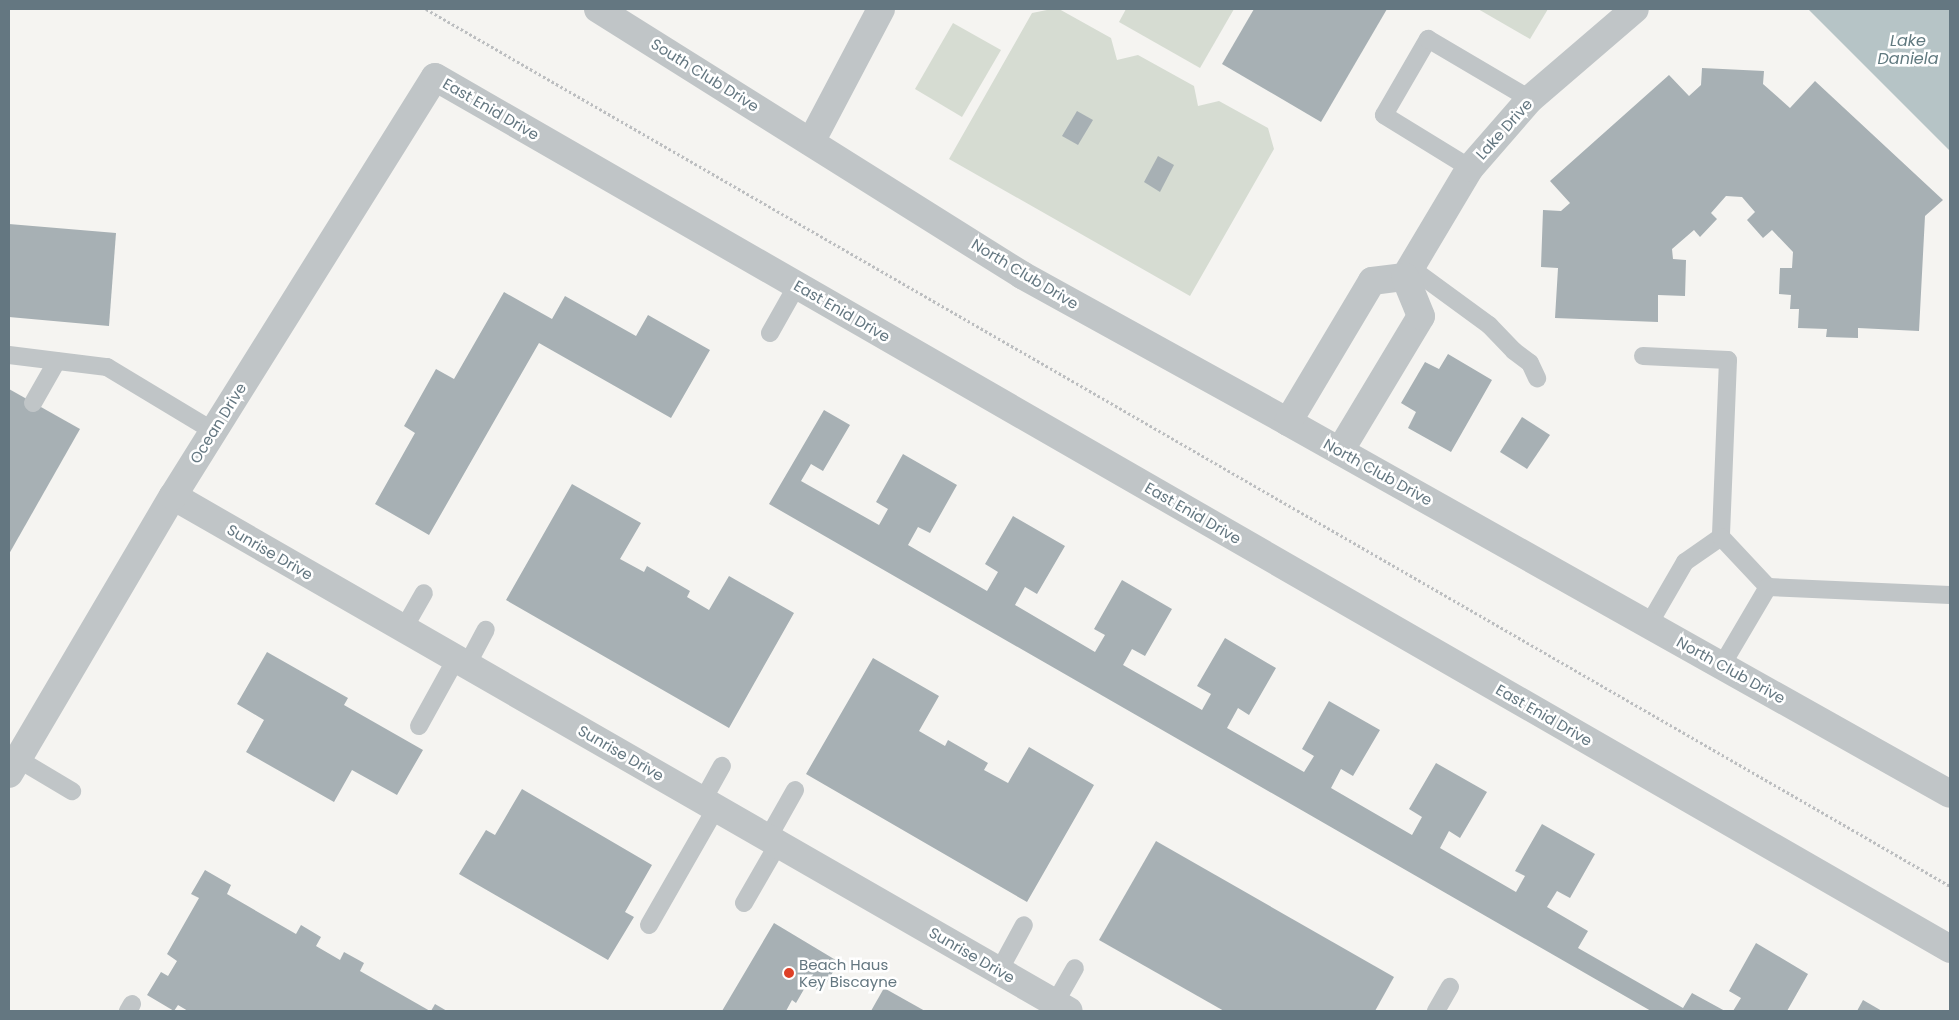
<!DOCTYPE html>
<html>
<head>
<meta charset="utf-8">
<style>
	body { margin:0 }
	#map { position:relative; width:1959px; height:1020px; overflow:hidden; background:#f5f4f1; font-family:Poppins,sans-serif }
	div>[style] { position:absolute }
	.green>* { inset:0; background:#d6dcd2 }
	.water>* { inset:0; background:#b6c4c6 }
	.building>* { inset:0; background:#a7b0b4 }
	.path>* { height:3px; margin-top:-1.5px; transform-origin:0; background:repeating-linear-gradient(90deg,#bcbec0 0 2.5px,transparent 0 5px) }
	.lane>* { height:18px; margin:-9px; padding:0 9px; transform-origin:9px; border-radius:9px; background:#c0c5c7 }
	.street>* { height:28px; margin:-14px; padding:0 14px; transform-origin:14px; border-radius:14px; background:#c0c5c7 }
	.dots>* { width:14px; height:14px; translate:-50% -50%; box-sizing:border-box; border:2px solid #fff; border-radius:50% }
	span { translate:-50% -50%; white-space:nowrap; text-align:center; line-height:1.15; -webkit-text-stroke:5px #fff; paint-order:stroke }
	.street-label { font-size:15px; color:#647781 }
	.poi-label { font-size:15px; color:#647781 }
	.left { translate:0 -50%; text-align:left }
	.water-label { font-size:16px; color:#60797f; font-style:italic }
	.frame { position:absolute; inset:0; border:10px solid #647781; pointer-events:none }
</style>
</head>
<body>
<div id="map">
	<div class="green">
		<div style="clip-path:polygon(1052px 9px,1059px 9px,1111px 38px,1117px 60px,1138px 55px,1194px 86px,1198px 106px,1219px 101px,1268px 128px,1274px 149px,1190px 296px,949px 159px,1032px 13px)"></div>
		<div style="clip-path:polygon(1126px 9px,1234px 9px,1200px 68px,1119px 22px)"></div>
		<div style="clip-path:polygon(1478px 9px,1548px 9px,1530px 39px)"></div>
		<div style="clip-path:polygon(953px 23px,1001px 50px,962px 117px,915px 89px)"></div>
	</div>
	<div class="water">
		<div style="clip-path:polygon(1808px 9px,1950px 9px,1950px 151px)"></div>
	</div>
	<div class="building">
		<div style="clip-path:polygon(1254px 9px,1387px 9px,1321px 122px,1222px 64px)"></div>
		<div style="clip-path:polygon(1702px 68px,1764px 71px,1763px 84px,1790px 108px,1815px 81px,1943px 200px,1925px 216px,1919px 331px,1858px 328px,1858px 338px,1826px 337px,1827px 329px,1798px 328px,1799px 309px,1790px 309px,1791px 295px,1779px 294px,1780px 268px,1792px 268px,1793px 252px,1772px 230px,1763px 238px,1747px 220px,1755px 212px,1742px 197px,1726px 196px,1711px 213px,1717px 219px,1700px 237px,1694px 230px,1672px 249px,1673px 259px,1686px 260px,1685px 296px,1658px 295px,1658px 322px,1555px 318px,1558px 268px,1541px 267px,1543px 210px,1561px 211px,1570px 203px,1550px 181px,1669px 75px,1689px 96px,1701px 85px)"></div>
		<div style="clip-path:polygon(1077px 111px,1093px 120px,1078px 145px,1062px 136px)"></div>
		<div style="clip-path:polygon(1158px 156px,1174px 165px,1160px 192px,1144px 182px)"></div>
		<div style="clip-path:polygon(9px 224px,116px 233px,109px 326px,9px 317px)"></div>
		<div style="clip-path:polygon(504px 292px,552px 319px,565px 296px,636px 336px,648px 315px,710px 350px,671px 418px,539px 343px,429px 535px,375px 504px,415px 433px,404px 426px,436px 369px,454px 379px)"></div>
		<div style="clip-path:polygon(1448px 354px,1492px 380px,1451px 452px,1408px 428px,1416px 412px,1401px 403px,1425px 362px,1439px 369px)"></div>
		<div style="clip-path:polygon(9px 389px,80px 429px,9px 554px)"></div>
		<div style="clip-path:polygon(824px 410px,850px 425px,823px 471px,811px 464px,801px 481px,879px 525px,888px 509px,876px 502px,903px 454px,957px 485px,930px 533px,918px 527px,908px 545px,987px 591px,998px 572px,985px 564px,1013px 516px,1065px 546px,1037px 594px,1025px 587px,1015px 605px,1095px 652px,1105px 635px,1094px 629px,1122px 580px,1172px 609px,1145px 656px,1132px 649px,1123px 665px,1202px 710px,1211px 694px,1197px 686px,1225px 638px,1276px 668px,1249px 715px,1238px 708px,1227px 728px,1304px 772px,1314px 756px,1302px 749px,1329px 701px,1380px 730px,1353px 776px,1341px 769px,1331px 788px,1412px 835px,1422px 817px,1409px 809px,1436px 763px,1487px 792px,1460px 838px,1449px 831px,1440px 848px,1516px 892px,1525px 876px,1515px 871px,1542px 824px,1595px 854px,1570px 898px,1557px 891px,1547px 907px,1588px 931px,1578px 948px,1683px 1008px,1692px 993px,1725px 1011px,1651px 1011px,769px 504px)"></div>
		<div style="clip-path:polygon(1522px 417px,1550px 435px,1527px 469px,1500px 452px)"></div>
		<div style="clip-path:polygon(572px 484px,641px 523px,620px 559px,644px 572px,647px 566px,690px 591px,687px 597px,709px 610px,729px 576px,794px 613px,729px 728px,506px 600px)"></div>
		<div style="clip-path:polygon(267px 652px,348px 698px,344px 705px,423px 750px,397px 795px,352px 770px,334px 802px,246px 752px,264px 720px,237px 704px)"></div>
		<div style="clip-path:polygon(873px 658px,939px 696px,919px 731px,945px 746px,948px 740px,988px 763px,984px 770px,1008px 783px,1029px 747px,1094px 785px,1027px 902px,806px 774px)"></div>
		<div style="clip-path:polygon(522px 789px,652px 865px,625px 912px,634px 917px,608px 960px,459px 874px,486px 830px,495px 835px)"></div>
		<div style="clip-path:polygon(1156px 841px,1394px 977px,1375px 1011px,1224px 1011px,1099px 940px)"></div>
		<div style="clip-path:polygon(205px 870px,231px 885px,227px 894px,296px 934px,301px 925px,321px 937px,316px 946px,340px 960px,344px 952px,364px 963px,360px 971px,430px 1011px,188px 1011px,178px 1005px,174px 1011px,147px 995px,161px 972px,168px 976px,177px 961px,167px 954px,199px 898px,191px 894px)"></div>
		<div style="clip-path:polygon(774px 923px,839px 962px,821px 992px,807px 984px,796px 1003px,792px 1000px,786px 1011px,722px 1011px)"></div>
		<div style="clip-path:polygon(1756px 943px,1808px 974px,1787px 1011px,1733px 1011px,1741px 998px,1729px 991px)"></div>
		<div style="clip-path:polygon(884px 988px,925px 1011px,871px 1011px)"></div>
		<div style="clip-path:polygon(1863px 1000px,1882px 1011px,1857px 1011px)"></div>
		<div style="clip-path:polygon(435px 1004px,447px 1011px,431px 1011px)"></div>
	</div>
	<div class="path">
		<div style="left:426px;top:9px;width:1758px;rotate:29.92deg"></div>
	</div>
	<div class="lane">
		<div style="left:1470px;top:168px;width:101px;rotate:-148.4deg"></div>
		<div style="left:1384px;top:115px;width:88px;rotate:-59.9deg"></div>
		<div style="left:1428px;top:39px;width:118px;rotate:30.5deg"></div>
		<div style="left:1411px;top:268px;width:97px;rotate:36.2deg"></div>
		<div style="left:1489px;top:325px;width:36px;rotate:46deg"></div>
		<div style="left:1514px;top:351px;width:20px;rotate:37deg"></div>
		<div style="left:1530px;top:363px;width:17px;rotate:65deg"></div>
		<div style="left:770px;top:333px;width:55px;rotate:-60.6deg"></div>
		<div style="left:9px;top:355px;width:99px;rotate:7deg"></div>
		<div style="left:107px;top:367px;width:124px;rotate:31.1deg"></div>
		<div style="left:1643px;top:356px;width:85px;rotate:2.7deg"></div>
		<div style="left:1728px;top:360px;width:177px;rotate:92.3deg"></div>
		<div style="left:1721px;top:537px;width:44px;rotate:145.2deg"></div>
		<div style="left:1685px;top:562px;width:72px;rotate:120.1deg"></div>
		<div style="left:33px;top:403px;width:48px;rotate:-60.3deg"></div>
		<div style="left:1721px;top:537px;width:69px;rotate:46.8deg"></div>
		<div style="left:404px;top:628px;width:40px;rotate:-60.3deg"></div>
		<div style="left:467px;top:665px;width:40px;rotate:-62deg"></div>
		<div style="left:1722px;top:665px;width:91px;rotate:-59.5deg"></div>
		<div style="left:1768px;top:587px;width:182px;rotate:2.5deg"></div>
		<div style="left:419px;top:726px;width:77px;rotate:-61.1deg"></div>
		<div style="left:18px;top:759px;width:63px;rotate:30.7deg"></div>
		<div style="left:703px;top:800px;width:39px;rotate:-61deg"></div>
		<div style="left:768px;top:838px;width:55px;rotate:-60.6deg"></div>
		<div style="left:744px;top:903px;width:68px;rotate:-60deg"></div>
		<div style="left:649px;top:925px;width:135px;rotate:-60.2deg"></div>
		<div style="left:999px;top:971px;width:52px;rotate:-61.5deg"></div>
		<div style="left:1055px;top:1003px;width:40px;rotate:-60.3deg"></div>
		<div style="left:128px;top:1011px;width:8px;rotate:-60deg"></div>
		<div style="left:1436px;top:1011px;width:28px;rotate:-60deg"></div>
	</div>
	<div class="street">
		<div style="left:598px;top:9px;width:501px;rotate:32.1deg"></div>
		<div style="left:1022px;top:275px;width:304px;rotate:28.9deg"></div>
		<div style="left:1288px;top:422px;width:759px;rotate:29.33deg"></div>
		<div style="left:811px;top:142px;width:150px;rotate:-62.2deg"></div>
		<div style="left:1405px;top:277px;width:127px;rotate:-59.2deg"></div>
		<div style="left:1470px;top:168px;width:91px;rotate:-49deg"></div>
		<div style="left:1530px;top:99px;width:138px;rotate:-40.6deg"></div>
		<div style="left:1288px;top:422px;width:164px;rotate:-59.2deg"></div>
		<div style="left:1372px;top:281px;width:33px;rotate:-7deg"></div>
		<div style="left:1340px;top:451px;width:157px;rotate:-59deg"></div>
		<div style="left:1421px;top:316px;width:42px;rotate:-112.3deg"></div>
		<div style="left:173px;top:496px;width:1033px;rotate:29.89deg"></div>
		<div style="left:9px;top:774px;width:323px;rotate:-59.5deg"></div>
		<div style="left:173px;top:496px;width:494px;rotate:-58deg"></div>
		<div style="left:435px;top:77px;width:1748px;rotate:29.92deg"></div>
	</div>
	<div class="dots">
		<div style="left:789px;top:973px;background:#de4027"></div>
	</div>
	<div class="street-label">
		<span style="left:705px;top:75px;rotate:32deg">South Club Drive</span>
		<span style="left:491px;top:109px;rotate:30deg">East Enid Drive</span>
		<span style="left:1504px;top:129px;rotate:-48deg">Lake Drive</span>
		<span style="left:1025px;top:274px;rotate:31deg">North Club Drive</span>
		<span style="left:842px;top:311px;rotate:30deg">East Enid Drive</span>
		<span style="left:218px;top:423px;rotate:-58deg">Ocean Drive</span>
		<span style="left:1378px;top:472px;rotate:29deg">North Club Drive</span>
		<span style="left:1193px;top:513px;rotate:30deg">East Enid Drive</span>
		<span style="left:270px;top:552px;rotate:30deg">Sunrise Drive</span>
		<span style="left:1731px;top:670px;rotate:29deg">North Club Drive</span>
		<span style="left:1544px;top:715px;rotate:30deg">East Enid Drive</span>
		<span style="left:621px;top:753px;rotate:30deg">Sunrise Drive</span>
		<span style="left:972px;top:955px;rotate:30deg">Sunrise Drive</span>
	</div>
	<div class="poi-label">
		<span class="left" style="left:799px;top:973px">Beach Haus<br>Key Biscayne</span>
	</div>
	<div class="water-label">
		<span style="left:1908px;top:50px">Lake<br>Daniela</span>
	</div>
	<div class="frame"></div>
</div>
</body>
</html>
